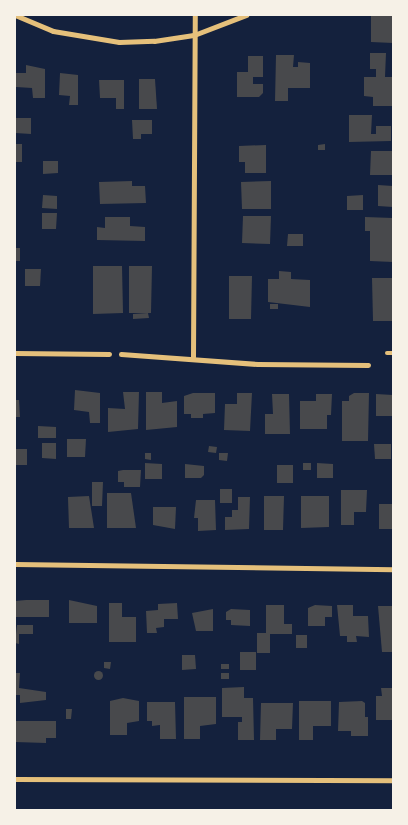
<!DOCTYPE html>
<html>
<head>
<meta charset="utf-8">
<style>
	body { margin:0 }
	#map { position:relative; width:408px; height:825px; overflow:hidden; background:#14213d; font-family:"Source Sans 3",sans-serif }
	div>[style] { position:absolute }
	.building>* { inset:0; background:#48494c }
	.round { border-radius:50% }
	.service>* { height:4px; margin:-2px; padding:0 2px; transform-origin:2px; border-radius:2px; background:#e5c07b }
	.minor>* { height:5px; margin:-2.5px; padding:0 2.5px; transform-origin:2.5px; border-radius:2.5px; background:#e5c07b }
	span { translate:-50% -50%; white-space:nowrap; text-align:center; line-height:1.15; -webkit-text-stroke:5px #f6f1e7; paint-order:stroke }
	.frame { position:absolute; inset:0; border:16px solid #f6f1e7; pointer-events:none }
</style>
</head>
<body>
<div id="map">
	<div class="building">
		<div style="clip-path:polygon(371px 15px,393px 15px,393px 43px,371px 42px)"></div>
		<div style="clip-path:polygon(370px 53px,386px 53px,385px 77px,393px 77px,393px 106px,373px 106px,373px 97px,364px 96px,364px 77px,376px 77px,376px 69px,370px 69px)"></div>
		<div style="clip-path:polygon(276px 55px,294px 55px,293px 67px,298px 67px,298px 62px,310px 63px,310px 88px,288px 88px,288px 101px,275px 101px)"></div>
		<div style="clip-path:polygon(248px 56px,263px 56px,263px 77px,253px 77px,253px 84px,263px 84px,263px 93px,259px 97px,237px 97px,237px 72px,248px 72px)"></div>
		<div style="clip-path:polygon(26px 65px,45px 69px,45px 98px,33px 98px,32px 88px,16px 87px,16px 73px,26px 73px)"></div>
		<div style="clip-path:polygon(60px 73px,78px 75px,78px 105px,69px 105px,70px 96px,59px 95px)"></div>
		<div style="clip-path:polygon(139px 79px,155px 79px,157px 109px,139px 109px)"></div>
		<div style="clip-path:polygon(99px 80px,124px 80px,124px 109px,116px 109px,116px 98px,100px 98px)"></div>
		<div style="clip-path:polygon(349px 115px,372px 115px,371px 134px,376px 134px,376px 126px,391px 126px,391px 141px,349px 142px)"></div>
		<div style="clip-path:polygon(15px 118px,31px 118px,31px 134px,15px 133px)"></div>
		<div style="clip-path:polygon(132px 120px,152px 120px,152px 134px,141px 134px,141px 139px,133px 139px)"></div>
		<div style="clip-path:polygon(15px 144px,22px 144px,22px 162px,15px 162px)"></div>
		<div style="clip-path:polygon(325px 144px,325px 150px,318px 150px,318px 145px)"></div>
		<div style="clip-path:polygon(266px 145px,266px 173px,245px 173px,245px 162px,239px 162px,239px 146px)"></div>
		<div style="clip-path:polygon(371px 151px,393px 151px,393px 175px,370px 175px)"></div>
		<div style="clip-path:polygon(43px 161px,58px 161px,58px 173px,43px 174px)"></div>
		<div style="clip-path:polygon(132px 181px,132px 186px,145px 186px,146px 203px,100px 204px,99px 182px)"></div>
		<div style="clip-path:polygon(271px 181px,271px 209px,242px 209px,241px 182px)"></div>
		<div style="clip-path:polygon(378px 185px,393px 186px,393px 207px,378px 206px)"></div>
		<div style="clip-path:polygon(43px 195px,57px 196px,57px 209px,42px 208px)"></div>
		<div style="clip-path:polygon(363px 195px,363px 210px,347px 210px,347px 196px)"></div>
		<div style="clip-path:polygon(42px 213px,57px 213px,56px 229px,42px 229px)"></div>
		<div style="clip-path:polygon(243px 216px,271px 216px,270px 244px,242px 243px)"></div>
		<div style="clip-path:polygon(105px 217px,130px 217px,130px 226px,145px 227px,145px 241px,97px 240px,97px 227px,105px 228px)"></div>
		<div style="clip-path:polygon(365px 217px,393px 218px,393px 262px,370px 261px,370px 231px,365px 231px)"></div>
		<div style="clip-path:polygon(288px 234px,303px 234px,303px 246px,287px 246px)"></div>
		<div style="clip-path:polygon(15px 248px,20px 248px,20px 261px,15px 261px)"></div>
		<div style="clip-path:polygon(93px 266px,122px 266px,123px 313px,93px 314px)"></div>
		<div style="clip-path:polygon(129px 266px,152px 266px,151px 313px,129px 313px)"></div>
		<div style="clip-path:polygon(25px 269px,41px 269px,40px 286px,25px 286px)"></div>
		<div style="clip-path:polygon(279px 271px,291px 272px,291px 279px,310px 280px,310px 307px,268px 302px,268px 279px,279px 279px)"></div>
		<div style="clip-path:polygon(229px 276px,252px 276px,251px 319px,229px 319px)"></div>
		<div style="clip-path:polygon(372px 278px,393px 278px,393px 321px,373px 321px)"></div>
		<div style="clip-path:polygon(270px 304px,278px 304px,278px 309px,270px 309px)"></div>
		<div style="clip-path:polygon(148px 313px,149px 318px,133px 319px,133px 314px)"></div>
		<div style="clip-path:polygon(75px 390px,100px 393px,100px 423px,90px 423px,89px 412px,74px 410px)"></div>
		<div style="clip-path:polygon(123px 392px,139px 392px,138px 429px,108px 432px,108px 408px,125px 409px)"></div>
		<div style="clip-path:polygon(146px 392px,162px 392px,162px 403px,177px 401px,177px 427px,146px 430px)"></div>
		<div style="clip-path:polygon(193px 393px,215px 393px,215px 413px,203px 414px,203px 418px,191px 418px,191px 414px,184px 414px,184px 396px)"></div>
		<div style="clip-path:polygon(237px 393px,252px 393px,250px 431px,224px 430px,225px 404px,237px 404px)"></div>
		<div style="clip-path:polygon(354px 393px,369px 393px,368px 441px,342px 441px,342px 401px,349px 401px,349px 396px)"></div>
		<div style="clip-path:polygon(272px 394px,289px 394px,290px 434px,265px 434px,265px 414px,273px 414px)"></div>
		<div style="clip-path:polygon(316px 394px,332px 394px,331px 415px,327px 415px,327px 429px,300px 429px,300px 401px,316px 401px)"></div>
		<div style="clip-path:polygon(376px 394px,393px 395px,393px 416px,376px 416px)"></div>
		<div style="clip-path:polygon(15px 400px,19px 400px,20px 417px,15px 417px)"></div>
		<div style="clip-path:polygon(38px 426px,56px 427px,56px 438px,38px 438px)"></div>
		<div style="clip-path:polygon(67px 439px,86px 439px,85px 457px,67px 457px)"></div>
		<div style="clip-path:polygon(42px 443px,56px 443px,56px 459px,42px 458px)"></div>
		<div style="clip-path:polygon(374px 444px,391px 444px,391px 459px,375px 459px)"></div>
		<div style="clip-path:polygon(209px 446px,217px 447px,216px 453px,208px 452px)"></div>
		<div style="clip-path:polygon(15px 449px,27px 449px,27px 465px,15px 465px)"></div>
		<div style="clip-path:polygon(145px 453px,151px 453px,151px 460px,145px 459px)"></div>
		<div style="clip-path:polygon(219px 453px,228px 453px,227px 461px,219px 460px)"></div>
		<div style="clip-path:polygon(145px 463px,162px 464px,162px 479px,145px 479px)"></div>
		<div style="clip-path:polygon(303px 463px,311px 463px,311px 470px,303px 470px)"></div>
		<div style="clip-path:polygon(317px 463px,333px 464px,333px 478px,317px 478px)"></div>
		<div style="clip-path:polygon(185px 464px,204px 466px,204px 475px,201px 478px,185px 478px)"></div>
		<div style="clip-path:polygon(277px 465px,293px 465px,293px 483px,277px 483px)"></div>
		<div style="clip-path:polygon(123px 470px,141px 470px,140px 487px,124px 487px,124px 482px,118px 482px,118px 471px)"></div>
		<div style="clip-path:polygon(92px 482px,103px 482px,102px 506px,92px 506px)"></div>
		<div style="clip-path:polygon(220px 489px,232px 489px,232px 503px,220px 503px)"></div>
		<div style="clip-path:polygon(341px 490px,367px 490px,366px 512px,354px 512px,354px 525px,341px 525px)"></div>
		<div style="clip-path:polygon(107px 493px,131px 493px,136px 528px,107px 528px)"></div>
		<div style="clip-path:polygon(89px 496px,94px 528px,69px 528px,68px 497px)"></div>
		<div style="clip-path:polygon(264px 496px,284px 496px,283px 530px,264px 530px)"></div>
		<div style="clip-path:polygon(301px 496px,329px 496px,329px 527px,301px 528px)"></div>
		<div style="clip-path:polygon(238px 497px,250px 497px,249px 529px,225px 530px,225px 517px,232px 517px,232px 510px,238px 510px)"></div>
		<div style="clip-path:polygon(196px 500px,215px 500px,216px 530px,198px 531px,198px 518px,194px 518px)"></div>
		<div style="clip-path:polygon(379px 504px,393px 504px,393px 529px,379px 529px)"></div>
		<div style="clip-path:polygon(153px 507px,176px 507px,175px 529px,153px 525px)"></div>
		<div style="clip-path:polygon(26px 600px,49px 600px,49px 617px,15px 617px,15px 601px)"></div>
		<div style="clip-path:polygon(69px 600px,97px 606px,97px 623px,69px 623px)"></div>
		<div style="clip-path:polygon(109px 603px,122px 603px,122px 617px,136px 617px,136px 642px,109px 642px)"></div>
		<div style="clip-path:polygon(177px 603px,178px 619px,164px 619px,164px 627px,156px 628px,157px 633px,147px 633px,146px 611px,158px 610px,158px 604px)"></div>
		<div style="clip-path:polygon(266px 605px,284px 605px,284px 624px,292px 624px,292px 634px,270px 634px,270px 653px,257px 653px,257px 633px,266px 633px)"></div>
		<div style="clip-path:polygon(315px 605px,332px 606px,332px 617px,325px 617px,325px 626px,308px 626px,308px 608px)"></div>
		<div style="clip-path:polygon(337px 605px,353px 605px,353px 616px,368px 616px,369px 637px,356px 636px,357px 642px,347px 642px,347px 636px,340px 636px)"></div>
		<div style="clip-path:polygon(378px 606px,392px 606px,393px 652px,382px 652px)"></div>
		<div style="clip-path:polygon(213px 609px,213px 631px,196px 631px,192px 613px)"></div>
		<div style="clip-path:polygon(231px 609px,250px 610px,250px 626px,231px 625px,231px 620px,226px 620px,226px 612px)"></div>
		<div style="clip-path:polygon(17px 625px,33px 625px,33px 634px,19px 634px,19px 644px,15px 643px)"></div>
		<div style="clip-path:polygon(296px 635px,307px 635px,307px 648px,296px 648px)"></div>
		<div style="clip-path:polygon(240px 652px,256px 652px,256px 670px,240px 670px)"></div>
		<div style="clip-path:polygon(182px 655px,195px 655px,196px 669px,182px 670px)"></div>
		<div style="clip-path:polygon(104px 662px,111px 662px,110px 669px,104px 668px)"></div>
		<div style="clip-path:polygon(221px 664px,229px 664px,229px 669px,221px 669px)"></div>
		<div class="round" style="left:93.5px;top:670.5px;width:9px;height:9px"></div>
		<div style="clip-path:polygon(15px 673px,20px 673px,19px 688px,46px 692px,46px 700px,20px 703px,20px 695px,15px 695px)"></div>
		<div style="clip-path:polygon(221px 673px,229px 673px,229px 679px,221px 679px)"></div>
		<div style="clip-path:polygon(244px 687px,244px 698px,253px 698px,254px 740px,238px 740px,238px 722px,242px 722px,242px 717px,222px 717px,222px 688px)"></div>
		<div style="clip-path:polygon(381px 688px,393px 688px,393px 720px,376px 720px,376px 696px,382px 696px)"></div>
		<div style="clip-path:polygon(184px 697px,216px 697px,216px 724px,200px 726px,200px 739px,184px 739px)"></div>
		<div style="clip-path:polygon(123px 698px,139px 701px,139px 721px,127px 723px,127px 735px,110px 735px,110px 701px)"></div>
		<div style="clip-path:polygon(299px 701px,331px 701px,331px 726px,313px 726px,313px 740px,299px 740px)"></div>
		<div style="clip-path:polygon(362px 701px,365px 703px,365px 717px,368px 717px,368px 736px,351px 736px,351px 731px,338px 731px,339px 702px)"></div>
		<div style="clip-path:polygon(147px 702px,175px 702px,176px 739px,160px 739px,160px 725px,152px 726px,152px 721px,147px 721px)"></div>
		<div style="clip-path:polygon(261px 703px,293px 703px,292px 729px,276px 729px,276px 740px,260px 740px)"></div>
		<div style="clip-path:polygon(66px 709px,72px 709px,71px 719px,66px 719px)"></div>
		<div style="clip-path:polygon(15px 721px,56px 721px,56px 738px,46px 738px,46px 743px,15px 742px)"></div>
	</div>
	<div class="service">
		<div style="left:387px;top:353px;width:6px"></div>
	</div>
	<div class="minor">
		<div style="left:15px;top:15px;width:41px;rotate:22.8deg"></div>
		<div style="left:53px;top:31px;width:67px;rotate:9.5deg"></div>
		<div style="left:119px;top:42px;width:35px;rotate:-2deg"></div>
		<div style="left:154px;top:41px;width:40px;rotate:-8.5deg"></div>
		<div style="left:194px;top:35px;width:56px;rotate:-21deg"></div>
		<div style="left:15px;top:353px;width:94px;rotate:0.6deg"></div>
		<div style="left:121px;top:354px;width:137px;rotate:4.2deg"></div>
		<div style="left:258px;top:364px;width:110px;rotate:0.5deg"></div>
		<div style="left:193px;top:357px;width:342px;rotate:-89.7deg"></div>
		<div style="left:15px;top:564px;width:378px;rotate:0.8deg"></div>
		<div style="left:15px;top:779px;width:378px;rotate:0.2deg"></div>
	</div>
	<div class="frame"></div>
</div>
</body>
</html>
